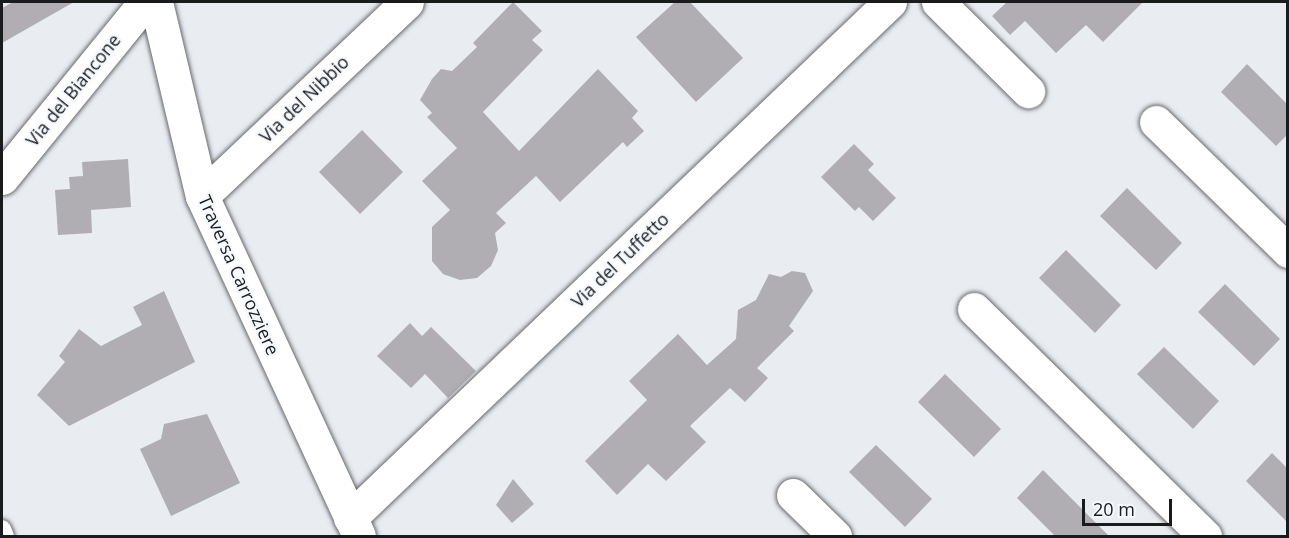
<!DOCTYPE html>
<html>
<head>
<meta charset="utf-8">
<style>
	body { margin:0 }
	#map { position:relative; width:1289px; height:538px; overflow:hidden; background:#e9ecf1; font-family:"Open Sans",sans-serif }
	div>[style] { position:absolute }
	.building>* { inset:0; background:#b1aeb3 }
	.roads { filter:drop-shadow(0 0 2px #676a6e) drop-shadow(0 0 2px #676a6e) }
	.service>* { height:18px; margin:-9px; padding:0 9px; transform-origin:9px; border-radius:9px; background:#fff }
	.minor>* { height:33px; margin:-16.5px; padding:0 16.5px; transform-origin:16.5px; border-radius:16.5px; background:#fff }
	span { translate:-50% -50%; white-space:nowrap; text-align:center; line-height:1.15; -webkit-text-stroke:5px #f6f9fe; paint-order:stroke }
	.street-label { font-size:18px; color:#191b1c }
	.frame { position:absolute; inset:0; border:3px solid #191b1c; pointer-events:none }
	.scale { position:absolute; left:1082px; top:499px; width:90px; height:27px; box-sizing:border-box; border:3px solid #191b1c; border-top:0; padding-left:8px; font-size:18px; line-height:21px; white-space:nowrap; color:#191b1c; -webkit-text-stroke:4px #f6f9fe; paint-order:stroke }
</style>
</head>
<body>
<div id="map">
	<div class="building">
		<div style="clip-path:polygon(13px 2px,74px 2px,2px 43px,2px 8px)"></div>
		<div style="clip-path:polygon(513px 2px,542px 31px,532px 40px,543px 50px,483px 112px,519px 151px,598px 69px,638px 111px,632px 118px,644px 131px,627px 147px,623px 142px,560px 202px,536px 176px,496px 213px,506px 223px,495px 233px,498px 250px,491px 266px,477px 278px,460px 280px,443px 274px,432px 261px,432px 227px,450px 210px,422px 181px,457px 148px,427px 117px,432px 113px,420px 100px,432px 79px,441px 69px,452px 71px,477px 47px,473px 43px)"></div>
		<div style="clip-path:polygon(675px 2px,690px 2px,743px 58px,696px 102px,636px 37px)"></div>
		<div style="clip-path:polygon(1007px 2px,1143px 2px,1103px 42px,1086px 25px,1056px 53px,1025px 21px,1010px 35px,992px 16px)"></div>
		<div style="clip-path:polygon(1247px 64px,1287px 104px,1287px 135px,1276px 146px,1221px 92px)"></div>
		<div style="clip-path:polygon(362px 130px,403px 172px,360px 214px,319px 172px)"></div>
		<div style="clip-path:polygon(854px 144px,874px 164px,868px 170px,896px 198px,873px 221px,859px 207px,855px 211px,821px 177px)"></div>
		<div style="clip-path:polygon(128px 159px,131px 207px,91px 210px,92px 233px,58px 235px,55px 190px,70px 189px,69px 177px,83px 176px,82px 162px)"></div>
		<div style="clip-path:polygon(1127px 188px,1182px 243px,1156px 270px,1100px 216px)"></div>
		<div style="clip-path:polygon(1066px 250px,1121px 305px,1095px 333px,1039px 278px)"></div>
		<div style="clip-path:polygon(792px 271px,805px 273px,813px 291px,789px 326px,794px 331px,757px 368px,768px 378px,745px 402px,730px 388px,690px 426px,706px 442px,666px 481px,648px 464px,617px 495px,585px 461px,647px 400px,629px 381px,678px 334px,707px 365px,736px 339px,738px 310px,756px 300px,769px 274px,781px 277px)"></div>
		<div style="clip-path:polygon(1225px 284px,1280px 339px,1254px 366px,1198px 312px)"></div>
		<div style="clip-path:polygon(164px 291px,195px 362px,69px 426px,37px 395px,65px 362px,59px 356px,79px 329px,101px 346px,142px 325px,133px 307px)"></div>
		<div style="clip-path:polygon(410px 323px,422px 336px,431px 327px,476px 371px,448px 398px,425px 374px,411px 388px,377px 356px)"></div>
		<div style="clip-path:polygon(1164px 347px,1219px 401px,1193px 429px,1137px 374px)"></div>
		<div style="clip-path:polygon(945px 374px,1001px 429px,974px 457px,918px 402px)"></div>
		<div style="clip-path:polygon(207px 414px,240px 483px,171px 516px,140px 449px,161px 439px,164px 424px)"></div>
		<div style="clip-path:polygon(876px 445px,932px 499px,905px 527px,849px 472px)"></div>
		<div style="clip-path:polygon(1272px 453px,1287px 468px,1287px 522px,1246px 481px)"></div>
		<div style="clip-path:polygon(1043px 470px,1110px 537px,1056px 537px,1017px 498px)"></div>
		<div style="clip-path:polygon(513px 479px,534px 504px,512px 523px,496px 505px)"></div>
	</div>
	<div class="roads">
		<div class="service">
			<div style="left:2px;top:529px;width:8px;rotate:67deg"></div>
		</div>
		<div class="minor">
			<div style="left:156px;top:2px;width:199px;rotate:76.7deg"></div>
			<div style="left:202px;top:196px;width:374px;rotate:65.2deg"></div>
			<div style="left:938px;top:2px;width:127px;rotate:44.7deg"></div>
			<div style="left:1156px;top:122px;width:185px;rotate:44.3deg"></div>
			<div style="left:2px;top:178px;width:227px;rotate:-50.9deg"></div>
			<div style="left:202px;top:196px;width:282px;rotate:-43.4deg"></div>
			<div style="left:974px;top:309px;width:324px;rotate:44.5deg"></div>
			<div style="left:793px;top:495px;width:59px;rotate:44.3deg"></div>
			<div style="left:350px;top:518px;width:747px;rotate:-43.7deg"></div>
		</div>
	</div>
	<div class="street-label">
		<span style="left:73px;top:90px;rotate:-51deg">Via del Biancone</span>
		<span style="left:304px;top:99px;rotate:-44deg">Via del Nibbio</span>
		<span style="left:620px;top:260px;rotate:-44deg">Via del Tuffetto</span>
		<span style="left:239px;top:275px;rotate:66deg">Traversa Carrozziere</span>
	</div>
	<div class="frame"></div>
	<div class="scale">20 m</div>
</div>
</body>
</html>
